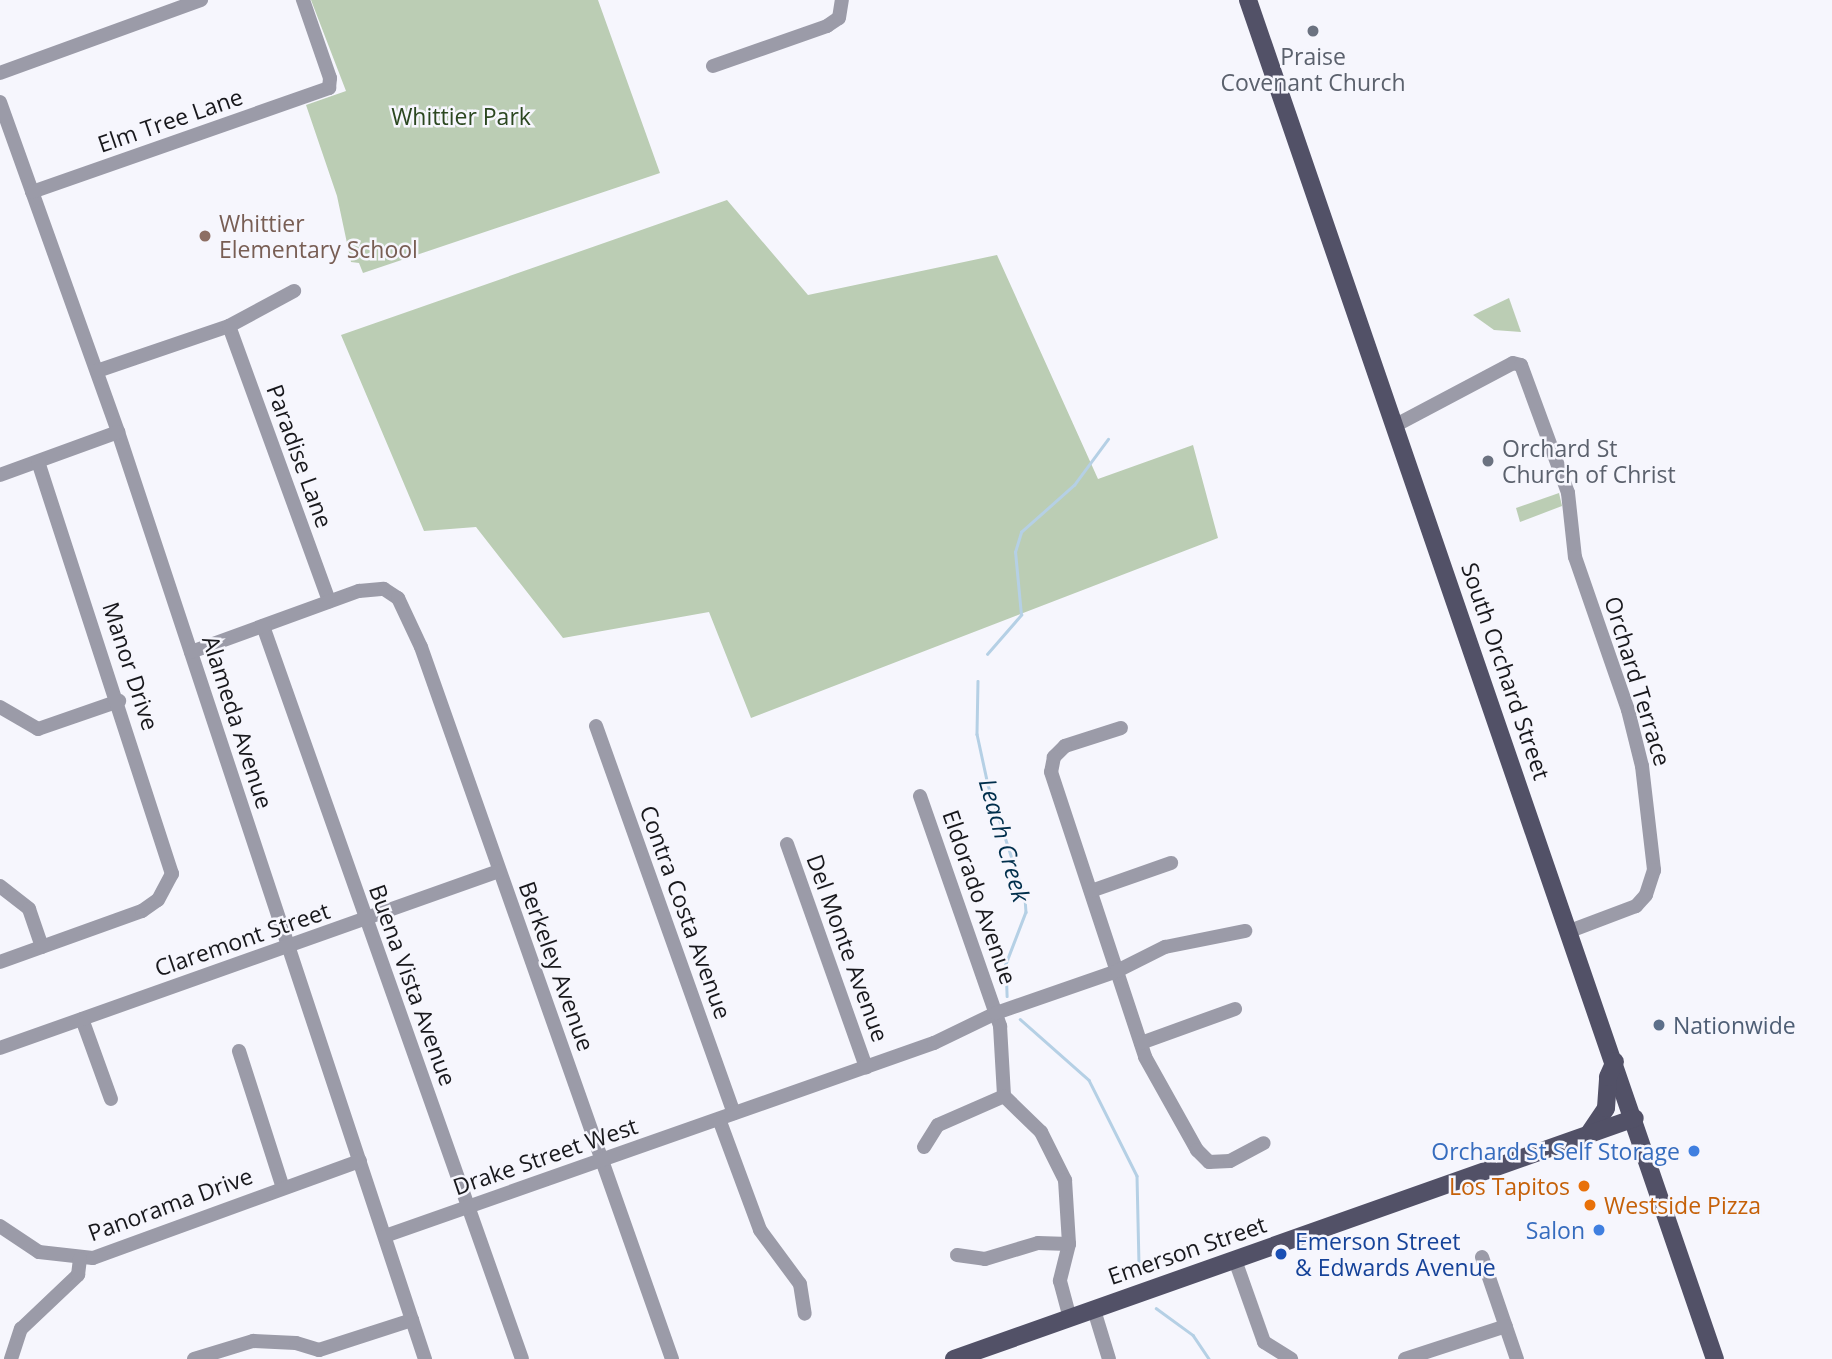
<!DOCTYPE html>
<html>
<head>
<meta charset="utf-8">
<style>
	body { margin:0 }
	#map { position:relative; width:1832px; height:1359px; overflow:hidden; background:#f6f6fd; font-family:"Open Sans",sans-serif }
	div>[style] { position:absolute }
	.green>* { inset:0; background:#bbcdb4 }
	.stream>* { height:2.5px; margin:-1.25px; padding:0 1.25px; transform-origin:1.25px; border-radius:1.25px; background:#b5d0e5 }
	.minor>* { height:14px; margin:-7px; padding:0 7px; transform-origin:7px; border-radius:7px; background:#9b9ba8 }
	.major>* { height:18px; margin:-9px; padding:0 9px; transform-origin:9px; border-radius:9px; background:#525167 }
	.dots>* { width:19px; height:19px; translate:-50% -50%; box-sizing:border-box; border:4px solid #f6f6fd; border-radius:50% }
	span { translate:-50% -50%; white-space:nowrap; text-align:center; line-height:1.15; -webkit-text-stroke:5px #f6f6fd; paint-order:stroke }
	.worship-label { font-size:23px; color:#5b616d }
	.left { translate:0 -50%; text-align:left }
	.park-label { font-size:23px; color:#2b4720 }
	.street-label { font-size:23px; color:#18181c }
	.education-label { font-size:23px; color:#785e54 }
	.service-label { font-size:23px; color:#4e5e75 }
	.shop-label { font-size:23px; color:#366cbe }
	.right { translate:-100% -50%; text-align:right }
	.food-label { font-size:23px; color:#c56008 }
	.transit-label { font-size:23px; color:#164399 }
	.water-label { font-size:24px; color:#002f4c; font-style:italic }
</style>
</head>
<body>
<div id="map">
	<div class="green">
		<div style="clip-path:polygon(311px 0,598px 0,660px 173px,363px 273px,359px 263px,351px 262px,337px 196px,306px 105px,346px 91px)"></div>
		<div style="clip-path:polygon(727px 200px,808px 295px,997px 255px,1098px 479px,1193px 445px,1218px 538px,751px 718px,709px 612px,563px 638px,476px 527px,424px 531px,341px 335px)"></div>
		<div style="clip-path:polygon(1509px 298px,1521px 332px,1494px 330px,1473px 315px)"></div>
		<div style="clip-path:polygon(1559px 493px,1562px 506px,1520px 522px,1516px 508px)"></div>
	</div>
	<div class="stream">
		<div style="left:987px;top:654px;width:52px;rotate:-48.9deg"></div>
		<div style="left:1021px;top:615px;width:63px;rotate:-95.4deg"></div>
		<div style="left:1015px;top:552px;width:21px;rotate:-73deg"></div>
		<div style="left:1021px;top:532px;width:71px;rotate:-41.6deg"></div>
		<div style="left:1074px;top:485px;width:57px;rotate:-53.5deg"></div>
		<div style="left:978px;top:681px;width:53px;rotate:91.1deg"></div>
		<div style="left:977px;top:734px;width:52px;rotate:77.8deg"></div>
		<div style="left:988px;top:785px;width:119px;rotate:71.9deg"></div>
		<div style="left:1025px;top:898px;width:14px;rotate:86deg"></div>
		<div style="left:1026px;top:912px;width:56px;rotate:111deg"></div>
		<div style="left:1006px;top:964px;width:32px;rotate:88deg"></div>
		<div style="left:1020px;top:1019px;width:92px;rotate:41.5deg"></div>
		<div style="left:1089px;top:1080px;width:107px;rotate:63.4deg"></div>
		<div style="left:1137px;top:1176px;width:90px;rotate:88.7deg"></div>
		<div style="left:1156px;top:1308px;width:46px;rotate:36.1deg"></div>
		<div style="left:1193px;top:1335px;width:29px;rotate:56deg"></div>
	</div>
	<div class="minor">
		<div style="left:713px;top:66px;width:121px;rotate:-19.3deg"></div>
		<div style="left:827px;top:26px;width:14px;rotate:-34deg"></div>
		<div style="left:839px;top:18px;width:18px;rotate:-81deg"></div>
		<div style="left:0;top:73px;width:214px;rotate:-20deg"></div>
		<div style="left:0;top:102px;width:350px;rotate:70.3deg"></div>
		<div style="left:118px;top:432px;width:977px;rotate:71.68deg"></div>
		<div style="left:32px;top:192px;width:315px;rotate:-19.3deg"></div>
		<div style="left:329px;top:88px;width:10px;rotate:-84deg"></div>
		<div style="left:330px;top:78px;width:83px;rotate:-109.1deg"></div>
		<div style="left:229px;top:326px;width:293px;rotate:70deg"></div>
		<div style="left:97px;top:371px;width:139px;rotate:-18.8deg"></div>
		<div style="left:229px;top:326px;width:74px;rotate:-28.3deg"></div>
		<div style="left:1396px;top:425px;width:132px;rotate:-27.9deg"></div>
		<div style="left:1513px;top:363px;width:8px;rotate:14deg"></div>
		<div style="left:1521px;top:365px;width:136px;rotate:69.8deg"></div>
		<div style="left:1568px;top:493px;width:64px;rotate:83.8deg"></div>
		<div style="left:1575px;top:557px;width:162px;rotate:70.9deg"></div>
		<div style="left:1628px;top:710px;width:58px;rotate:76deg"></div>
		<div style="left:1642px;top:766px;width:105px;rotate:83.4deg"></div>
		<div style="left:1654px;top:870px;width:26px;rotate:108deg"></div>
		<div style="left:1646px;top:895px;width:15px;rotate:132deg"></div>
		<div style="left:1636px;top:906px;width:71px;rotate:159.3deg"></div>
		<div style="left:0;top:475px;width:126px;rotate:-20deg"></div>
		<div style="left:263px;top:626px;width:777px;rotate:70.54deg"></div>
		<div style="left:191px;top:652px;width:179px;rotate:-20deg"></div>
		<div style="left:359px;top:591px;width:25px;rotate:-5deg"></div>
		<div style="left:384px;top:589px;width:17px;rotate:33deg"></div>
		<div style="left:398px;top:598px;width:54px;rotate:64.9deg"></div>
		<div style="left:421px;top:647px;width:755px;rotate:70.58deg"></div>
		<div style="left:0;top:707px;width:44px;rotate:30.1deg"></div>
		<div style="left:38px;top:729px;width:86px;rotate:-19.1deg"></div>
		<div style="left:596px;top:726px;width:411px;rotate:70.4deg"></div>
		<div style="left:1121px;top:728px;width:59px;rotate:162.2deg"></div>
		<div style="left:1065px;top:746px;width:16px;rotate:135deg"></div>
		<div style="left:1054px;top:757px;width:15px;rotate:101deg"></div>
		<div style="left:1051px;top:772px;width:300px;rotate:71.7deg"></div>
		<div style="left:1145px;top:1057px;width:107px;rotate:60.8deg"></div>
		<div style="left:1197px;top:1150px;width:17px;rotate:45deg"></div>
		<div style="left:1209px;top:1162px;width:21px;rotate:-3deg"></div>
		<div style="left:1230px;top:1161px;width:38px;rotate:-28deg"></div>
		<div style="left:920px;top:796px;width:244px;rotate:70.8deg"></div>
		<div style="left:1000px;top:1026px;width:70px;rotate:86.7deg"></div>
		<div style="left:1004px;top:1096px;width:52px;rotate:44.2deg"></div>
		<div style="left:1041px;top:1132px;width:54px;rotate:63.4deg"></div>
		<div style="left:1065px;top:1180px;width:64px;rotate:86.4deg"></div>
		<div style="left:1069px;top:1244px;width:38px;rotate:104deg"></div>
		<div style="left:1060px;top:1281px;width:38px;rotate:75deg"></div>
		<div style="left:787px;top:844px;width:237px;rotate:70.5deg"></div>
		<div style="left:0;top:886px;width:37px;rotate:38deg"></div>
		<div style="left:29px;top:909px;width:40px;rotate:71.1deg"></div>
		<div style="left:1091px;top:891px;width:85px;rotate:-19.3deg"></div>
		<div style="left:0;top:962px;width:151px;rotate:-19.8deg"></div>
		<div style="left:142px;top:911px;width:19px;rotate:-35deg"></div>
		<div style="left:158px;top:900px;width:30px;rotate:-62deg"></div>
		<div style="left:172px;top:874px;width:433px;rotate:-108deg"></div>
		<div style="left:82px;top:1019px;width:85px;rotate:70.1deg"></div>
		<div style="left:1141px;top:1043px;width:100px;rotate:-19.9deg"></div>
		<div style="left:0;top:1048px;width:529px;rotate:-19.53deg"></div>
		<div style="left:239px;top:1051px;width:144px;rotate:72.2deg"></div>
		<div style="left:719px;top:1119px;width:118px;rotate:69.7deg"></div>
		<div style="left:760px;top:1230px;width:67px;rotate:53.5deg"></div>
		<div style="left:800px;top:1284px;width:30px;rotate:81deg"></div>
		<div style="left:924px;top:1147px;width:26px;rotate:-58deg"></div>
		<div style="left:938px;top:1125px;width:72px;rotate:-23.7deg"></div>
		<div style="left:0;top:1226px;width:47px;rotate:33.7deg"></div>
		<div style="left:39px;top:1252px;width:54px;rotate:6.3deg"></div>
		<div style="left:93px;top:1258px;width:284px;rotate:-20deg"></div>
		<div style="left:385px;top:1236px;width:582px;rotate:-19.37deg"></div>
		<div style="left:934px;top:1043px;width:69px;rotate:-25.8deg"></div>
		<div style="left:996px;top:1013px;width:128px;rotate:-19.1deg"></div>
		<div style="left:1117px;top:971px;width:54px;rotate:-26.6deg"></div>
		<div style="left:1165px;top:947px;width:82px;rotate:-11.3deg"></div>
		<div style="left:957px;top:1255px;width:28px;rotate:8deg"></div>
		<div style="left:985px;top:1259px;width:55px;rotate:-16.8deg"></div>
		<div style="left:1038px;top:1243px;width:31px;rotate:2deg"></div>
		<div style="left:1482px;top:1257px;width:108px;rotate:71.1deg"></div>
		<div style="left:1235px;top:1260px;width:87px;rotate:70.5deg"></div>
		<div style="left:1264px;top:1342px;width:32px;rotate:32deg"></div>
		<div style="left:1094px;top:1310px;width:51px;rotate:73deg"></div>
		<div style="left:11px;top:1359px;width:32px;rotate:-72deg"></div>
		<div style="left:21px;top:1329px;width:79px;rotate:-43.5deg"></div>
		<div style="left:78px;top:1275px;width:16px;rotate:-83deg"></div>
		<div style="left:194px;top:1359px;width:62px;rotate:-17deg"></div>
		<div style="left:253px;top:1341px;width:43px;rotate:2.7deg"></div>
		<div style="left:296px;top:1343px;width:24px;rotate:17deg"></div>
		<div style="left:319px;top:1350px;width:98px;rotate:-17.9deg"></div>
		<div style="left:1405px;top:1359px;width:106px;rotate:-18.1deg"></div>
	</div>
	<div class="major">
		<div style="left:1248px;top:0;width:1437px;rotate:71.04deg"></div>
		<div style="left:1588px;top:1135px;width:32px;rotate:-56deg"></div>
		<div style="left:1606px;top:1108px;width:31px;rotate:-86deg"></div>
		<div style="left:1608px;top:1077px;width:17px;rotate:-66deg"></div>
		<div style="left:954px;top:1359px;width:722px;rotate:-19.49deg"></div>
	</div>
	<div class="dots">
		<div style="left:1313px;top:31px;background:#6b7280"></div>
		<div style="left:205px;top:236px;background:#8d6e63"></div>
		<div style="left:1488px;top:461px;background:#6b7280"></div>
		<div style="left:1659px;top:1025px;background:#5c6f8a"></div>
		<div style="left:1694px;top:1151px;background:#3f7fe0"></div>
		<div style="left:1584px;top:1186px;background:#e8710a"></div>
		<div style="left:1590px;top:1205px;background:#e8710a"></div>
		<div style="left:1599px;top:1230px;background:#3f7fe0"></div>
		<div style="left:1281px;top:1254px;background:#1a4fb4"></div>
	</div>
	<div class="worship-label">
		<span style="left:1313px;top:69px">Praise<br>Covenant Church</span>
		<span class="left" style="left:1502px;top:461px">Orchard St<br>Church of Christ</span>
	</div>
	<div class="park-label">
		<span style="left:461px;top:116px">Whittier Park</span>
	</div>
	<div class="street-label">
		<span style="left:170px;top:120px;rotate:-19deg">Elm Tree Lane</span>
		<span style="left:300px;top:456px;rotate:70deg">Paradise Lane</span>
		<span style="left:131px;top:666px;rotate:72deg">Manor Drive</span>
		<span style="left:1506px;top:671px;rotate:71deg">South Orchard Street</span>
		<span style="left:1638px;top:681px;rotate:73deg">Orchard Terrace</span>
		<span style="left:238px;top:722px;rotate:72deg">Alameda Avenue</span>
		<span style="left:980px;top:897px;rotate:71deg">Eldorado Avenue</span>
		<span style="left:686px;top:912px;rotate:70deg">Contra Costa Avenue</span>
		<span style="left:242px;top:939px;rotate:-19deg">Claremont Street</span>
		<span style="left:848px;top:948px;rotate:70deg">Del Monte Avenue</span>
		<span style="left:557px;top:966px;rotate:70deg">Berkeley Avenue</span>
		<span style="left:413px;top:985px;rotate:70deg">Buena Vista Avenue</span>
		<span style="left:545px;top:1156px;rotate:-19deg">Drake Street West</span>
		<span style="left:170px;top:1204px;rotate:-20deg">Panorama Drive</span>
		<span style="left:1187px;top:1250px;rotate:-19deg">Emerson Street</span>
	</div>
	<div class="education-label">
		<span class="left" style="left:219px;top:236px">Whittier<br>Elementary School</span>
	</div>
	<div class="service-label">
		<span class="left" style="left:1673px;top:1025px">Nationwide</span>
	</div>
	<div class="shop-label">
		<span class="right" style="left:1680px;top:1151px">Orchard St Self Storage</span>
		<span class="right" style="left:1585px;top:1230px">Salon</span>
	</div>
	<div class="food-label">
		<span class="right" style="left:1570px;top:1186px">Los Tapitos</span>
		<span class="left" style="left:1604px;top:1205px">Westside Pizza</span>
	</div>
	<div class="transit-label">
		<span class="left" style="left:1295px;top:1254px">Emerson Street<br>&amp; Edwards Avenue</span>
	</div>
	<div class="water-label">
		<span style="left:1005px;top:840px;rotate:74deg">Leach Creek</span>
	</div>
</div>
</body>
</html>
